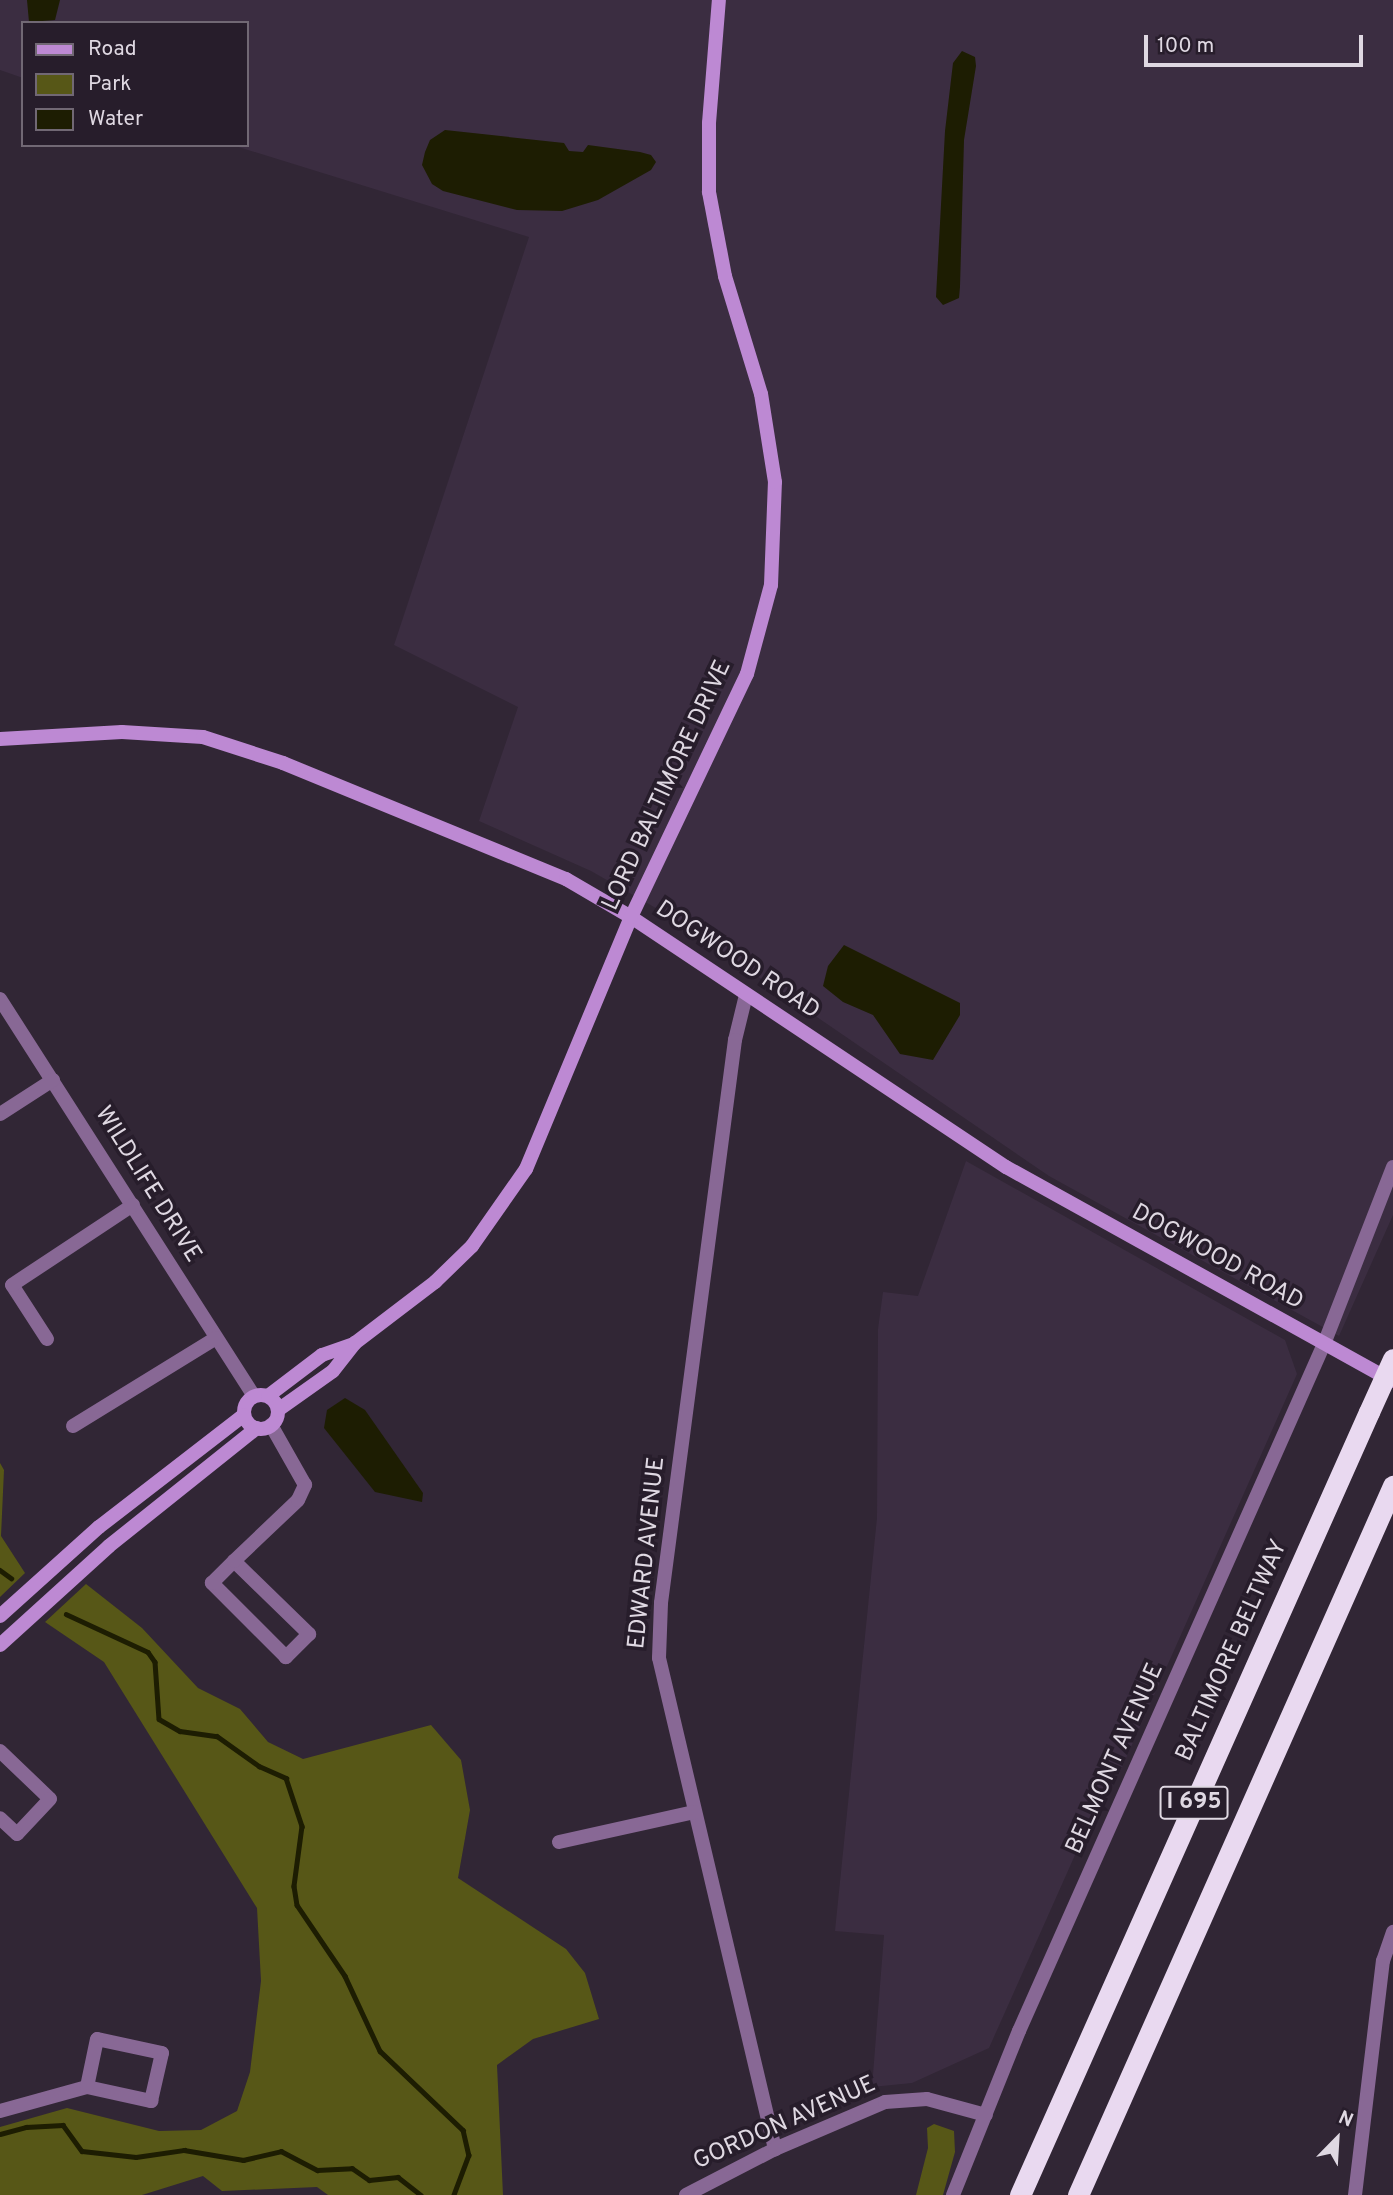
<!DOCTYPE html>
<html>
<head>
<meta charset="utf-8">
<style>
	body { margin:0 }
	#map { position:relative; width:1393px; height:2195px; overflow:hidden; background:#312635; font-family:Overpass,sans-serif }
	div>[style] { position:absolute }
	.built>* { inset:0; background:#3b2d41 }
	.green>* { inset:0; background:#575717 }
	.water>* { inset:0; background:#1d1d02 }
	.stream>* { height:4.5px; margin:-2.25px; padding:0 2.25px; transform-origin:2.25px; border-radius:2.25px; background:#1d1d02 }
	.street>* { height:14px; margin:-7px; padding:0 7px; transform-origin:7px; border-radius:7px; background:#886895 }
	.secondary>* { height:14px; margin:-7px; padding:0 7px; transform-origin:7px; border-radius:7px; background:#bd89d3 }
	.secondary>.ring { margin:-7px; padding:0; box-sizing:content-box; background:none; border:14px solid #bd89d3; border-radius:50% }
	.highway>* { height:21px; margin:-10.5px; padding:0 10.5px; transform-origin:10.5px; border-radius:10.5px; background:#e9d9f0 }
	.highway-bridge>* { height:21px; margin:-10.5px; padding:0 10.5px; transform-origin:10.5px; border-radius:10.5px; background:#e9d9f0 }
	span { translate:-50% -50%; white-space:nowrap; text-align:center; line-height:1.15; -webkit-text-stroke:7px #271d2b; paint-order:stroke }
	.shield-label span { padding:2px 5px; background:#271d2b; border:2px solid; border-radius:5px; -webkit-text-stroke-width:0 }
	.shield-label { font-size:23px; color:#dfd8e2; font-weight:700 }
	.street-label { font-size:24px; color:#dfd8e2 }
	.legend { position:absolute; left:21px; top:21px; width:228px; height:126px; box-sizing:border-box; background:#271d2b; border:2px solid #716874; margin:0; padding:9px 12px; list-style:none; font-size:21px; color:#dfd8e2 }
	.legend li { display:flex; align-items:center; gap:14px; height:35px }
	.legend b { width:35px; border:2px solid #716874 }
	.north { position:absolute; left:1302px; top:2104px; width:70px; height:70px; -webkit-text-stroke:5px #271d2b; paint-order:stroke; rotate:24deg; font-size:19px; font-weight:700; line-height:28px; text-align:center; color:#dfd8e2 }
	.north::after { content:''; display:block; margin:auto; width:24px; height:32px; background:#dfd8e2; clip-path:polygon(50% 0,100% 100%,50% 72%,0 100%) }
	.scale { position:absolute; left:1144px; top:35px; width:219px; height:32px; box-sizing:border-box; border:4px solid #dfd8e2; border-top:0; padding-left:9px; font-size:21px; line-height:24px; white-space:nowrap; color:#dfd8e2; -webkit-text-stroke:5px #271d2b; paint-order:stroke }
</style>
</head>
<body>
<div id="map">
	<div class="built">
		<div style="clip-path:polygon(0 0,1393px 0,1393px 1215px,1339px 1336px,1049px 1176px,668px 915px,591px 871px,479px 821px,518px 707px,394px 645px,529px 237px,232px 145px,247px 145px,247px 23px,23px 23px,23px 78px,0 70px)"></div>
		<div style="clip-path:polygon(966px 1161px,1285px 1340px,1297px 1374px,1119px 1774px,1112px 1772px,989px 2048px,912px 2083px,872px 2087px,884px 1935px,835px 1931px,877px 1518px,878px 1329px,883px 1292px,918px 1296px)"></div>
	</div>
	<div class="green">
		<div style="clip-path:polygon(0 1463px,4px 1470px,1px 1536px,25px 1573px,0 1597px)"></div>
		<div style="clip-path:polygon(86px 1584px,142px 1628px,198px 1688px,240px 1709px,268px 1742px,303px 1759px,431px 1725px,461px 1760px,470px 1810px,458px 1878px,566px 1949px,585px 1973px,599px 2019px,533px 2039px,497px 2065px,503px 2195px,328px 2195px,317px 2187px,222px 2191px,203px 2176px,142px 2195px,0 2195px,0 2127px,67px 2108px,159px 2131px,201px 2130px,237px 2111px,250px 2072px,261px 1981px,257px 1908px,104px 1662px,45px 1622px)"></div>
		<div style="clip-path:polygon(934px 2124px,954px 2131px,955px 2152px,943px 2195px,916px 2195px,928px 2148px,927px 2128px)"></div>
	</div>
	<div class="water">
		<div style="clip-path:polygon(27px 0,60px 0,55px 20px,29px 22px)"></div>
		<div style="clip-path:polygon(962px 51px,975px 57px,976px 66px,964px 140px,960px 287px,959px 298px,943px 305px,936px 297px,945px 131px,953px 63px)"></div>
		<div style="clip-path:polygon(445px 130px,564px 143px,569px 151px,583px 152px,588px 145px,640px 152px,651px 155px,656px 162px,651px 170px,598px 200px,562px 211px,517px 210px,443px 191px,432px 184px,422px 165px,425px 152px,430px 140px)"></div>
		<div style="clip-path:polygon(844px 945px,960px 1003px,960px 1015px,933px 1060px,900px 1054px,873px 1015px,843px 1002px,823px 986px,828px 966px)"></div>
		<div style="clip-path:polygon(345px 1398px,365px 1410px,423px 1493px,422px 1502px,375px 1492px,324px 1428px,327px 1410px)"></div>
	</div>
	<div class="stream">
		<div style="left:0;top:1570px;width:14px;rotate:36deg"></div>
		<div style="left:66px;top:1614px;width:90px;rotate:24.9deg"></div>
		<div style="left:148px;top:1652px;width:12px;rotate:55deg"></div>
		<div style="left:155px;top:1662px;width:57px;rotate:86deg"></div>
		<div style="left:159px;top:1719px;width:24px;rotate:30deg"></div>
		<div style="left:180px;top:1731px;width:37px;rotate:8deg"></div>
		<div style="left:217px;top:1736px;width:52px;rotate:35.5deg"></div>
		<div style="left:259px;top:1766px;width:30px;rotate:24deg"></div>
		<div style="left:286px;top:1778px;width:51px;rotate:71.6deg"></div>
		<div style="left:302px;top:1826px;width:61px;rotate:97.6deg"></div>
		<div style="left:294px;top:1886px;width:19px;rotate:81deg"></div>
		<div style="left:297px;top:1905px;width:86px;rotate:55.9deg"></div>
		<div style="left:345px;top:1976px;width:83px;rotate:65deg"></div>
		<div style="left:380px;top:2051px;width:115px;rotate:43.6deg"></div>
		<div style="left:463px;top:2130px;width:26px;rotate:77deg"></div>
		<div style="left:469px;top:2155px;width:43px;rotate:110.6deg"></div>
		<div style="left:0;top:2134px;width:27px;rotate:-15deg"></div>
		<div style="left:26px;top:2127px;width:37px;rotate:-3deg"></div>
		<div style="left:63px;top:2125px;width:32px;rotate:54deg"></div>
		<div style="left:82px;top:2151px;width:54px;rotate:6.3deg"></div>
		<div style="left:136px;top:2157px;width:49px;rotate:-8.3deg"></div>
		<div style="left:184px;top:2150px;width:60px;rotate:9.6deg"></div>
		<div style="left:243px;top:2160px;width:39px;rotate:-13deg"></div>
		<div style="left:281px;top:2151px;width:41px;rotate:27.8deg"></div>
		<div style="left:317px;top:2170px;width:35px;rotate:-3deg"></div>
		<div style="left:352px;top:2168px;width:21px;rotate:35deg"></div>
		<div style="left:369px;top:2180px;width:29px;rotate:-6deg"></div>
		<div style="left:398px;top:2177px;width:29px;rotate:38deg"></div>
	</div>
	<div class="street">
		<div style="left:746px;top:995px;width:46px;rotate:103.7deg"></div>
		<div style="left:735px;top:1040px;width:568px;rotate:97.49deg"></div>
		<div style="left:661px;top:1603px;width:55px;rotate:92.1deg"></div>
		<div style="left:659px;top:1658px;width:505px;rotate:76.71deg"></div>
		<div style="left:0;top:999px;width:471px;rotate:57.4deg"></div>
		<div style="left:0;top:1114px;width:63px;rotate:-32.7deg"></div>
		<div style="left:47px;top:1339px;width:64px;rotate:-122.9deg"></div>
		<div style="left:12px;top:1285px;width:145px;rotate:-33.5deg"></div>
		<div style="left:73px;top:1426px;width:168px;rotate:-31.6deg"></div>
		<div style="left:234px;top:1561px;width:105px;rotate:44.2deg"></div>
		<div style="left:309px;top:1634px;width:33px;rotate:135deg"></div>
		<div style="left:286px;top:1657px;width:105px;rotate:-135deg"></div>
		<div style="left:212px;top:1583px;width:31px;rotate:-45deg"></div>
		<div style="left:234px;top:1561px;width:88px;rotate:-43.6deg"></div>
		<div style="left:298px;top:1500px;width:17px;rotate:-65deg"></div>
		<div style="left:305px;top:1485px;width:69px;rotate:-119.5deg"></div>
		<div style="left:0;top:1751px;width:69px;rotate:43.8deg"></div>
		<div style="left:50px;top:1799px;width:48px;rotate:133.3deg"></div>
		<div style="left:17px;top:1834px;width:23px;rotate:-137deg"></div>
		<div style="left:559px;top:1842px;width:138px;rotate:-12.5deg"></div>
		<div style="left:0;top:2111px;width:90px;rotate:-15.4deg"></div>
		<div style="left:87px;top:2087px;width:66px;rotate:12.3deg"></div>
		<div style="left:151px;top:2101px;width:49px;rotate:-77.1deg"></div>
		<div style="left:162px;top:2053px;width:66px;rotate:-167.8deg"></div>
		<div style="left:97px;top:2039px;width:49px;rotate:101.8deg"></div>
		<div style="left:686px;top:2195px;width:100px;rotate:-27.3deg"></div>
		<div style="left:775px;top:2149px;width:120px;rotate:-23.1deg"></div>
		<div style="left:885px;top:2102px;width:42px;rotate:-4.1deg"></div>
		<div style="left:927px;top:2099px;width:61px;rotate:15.2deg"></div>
		<div style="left:953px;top:2195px;width:177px;rotate:-68.1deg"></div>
		<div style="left:1019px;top:2031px;width:752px;rotate:-66.06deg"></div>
		<div style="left:1324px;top:1344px;width:190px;rotate:-68.7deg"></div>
		<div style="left:1355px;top:2195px;width:236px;rotate:-83.2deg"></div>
		<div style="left:1383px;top:1961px;width:31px;rotate:-71deg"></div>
	</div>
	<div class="secondary">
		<div style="left:0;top:739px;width:122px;rotate:-3.3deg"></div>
		<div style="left:122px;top:732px;width:81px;rotate:3.5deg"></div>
		<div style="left:203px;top:737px;width:84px;rotate:18deg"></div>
		<div style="left:283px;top:763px;width:306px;rotate:22.3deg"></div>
		<div style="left:566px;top:879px;width:75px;rotate:30.3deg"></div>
		<div style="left:631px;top:917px;width:451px;rotate:33.7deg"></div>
		<div style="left:1006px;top:1167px;width:441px;rotate:29deg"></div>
		<div class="ring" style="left:244px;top:1395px;width:20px;height:20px"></div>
		<div style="left:268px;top:1396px;width:68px;rotate:-37.2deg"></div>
		<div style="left:322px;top:1355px;width:34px;rotate:-19deg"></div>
		<div style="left:278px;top:1410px;width:67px;rotate:-35.3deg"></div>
		<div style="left:333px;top:1371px;width:36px;rotate:-52deg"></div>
		<div style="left:355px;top:1343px;width:101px;rotate:-37.3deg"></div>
		<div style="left:435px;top:1282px;width:52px;rotate:-44.2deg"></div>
		<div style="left:472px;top:1246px;width:94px;rotate:-55deg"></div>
		<div style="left:526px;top:1169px;width:273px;rotate:-67.4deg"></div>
		<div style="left:631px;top:917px;width:269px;rotate:-64.5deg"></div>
		<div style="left:747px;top:674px;width:92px;rotate:-74.9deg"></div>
		<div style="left:771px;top:585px;width:103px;rotate:-87.8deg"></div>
		<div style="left:775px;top:482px;width:89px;rotate:-99deg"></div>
		<div style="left:761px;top:394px;width:123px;rotate:-107deg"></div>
		<div style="left:725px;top:276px;width:86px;rotate:-100.8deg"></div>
		<div style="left:709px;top:192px;width:69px;rotate:-90deg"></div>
		<div style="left:709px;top:123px;width:123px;rotate:-85.4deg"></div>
		<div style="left:0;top:1616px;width:133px;rotate:-42deg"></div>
		<div style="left:99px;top:1527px;width:183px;rotate:-37.7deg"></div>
		<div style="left:0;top:1645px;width:147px;rotate:-42.2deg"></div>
		<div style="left:109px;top:1546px;width:189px;rotate:-38.6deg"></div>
	</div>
	<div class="highway">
		<div style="left:1020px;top:2195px;width:857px;rotate:-65.98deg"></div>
		<div style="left:1078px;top:2195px;width:776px;rotate:-66.05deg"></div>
	</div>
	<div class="highway-bridge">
		<div style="left:1369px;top:1412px;width:58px;rotate:-65.6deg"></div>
	</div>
	<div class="shield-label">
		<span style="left:1194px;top:1803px">I 695</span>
	</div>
	<div class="street-label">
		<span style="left:668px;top:786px;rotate:-65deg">LORD BALTIMORE DRIVE</span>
		<span style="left:737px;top:961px;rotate:34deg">DOGWOOD ROAD</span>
		<span style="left:147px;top:1185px;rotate:58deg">WILDLIFE DRIVE</span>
		<span style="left:1217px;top:1258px;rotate:29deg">DOGWOOD ROAD</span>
		<span style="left:648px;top:1553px;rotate:-84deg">EDWARD AVENUE</span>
		<span style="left:1233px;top:1651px;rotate:-66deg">BALTIMORE BELTWAY</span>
		<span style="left:1116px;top:1759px;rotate:-66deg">BELMONT AVENUE</span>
		<span style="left:785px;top:2124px;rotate:-24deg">GORDON AVENUE</span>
	</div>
	<ul class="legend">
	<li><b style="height:9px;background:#bd89d3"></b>Road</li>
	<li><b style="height:19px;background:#575717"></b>Park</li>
	<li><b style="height:19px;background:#1d1d02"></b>Water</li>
	</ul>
	<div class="north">N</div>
	<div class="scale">100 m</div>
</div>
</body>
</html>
